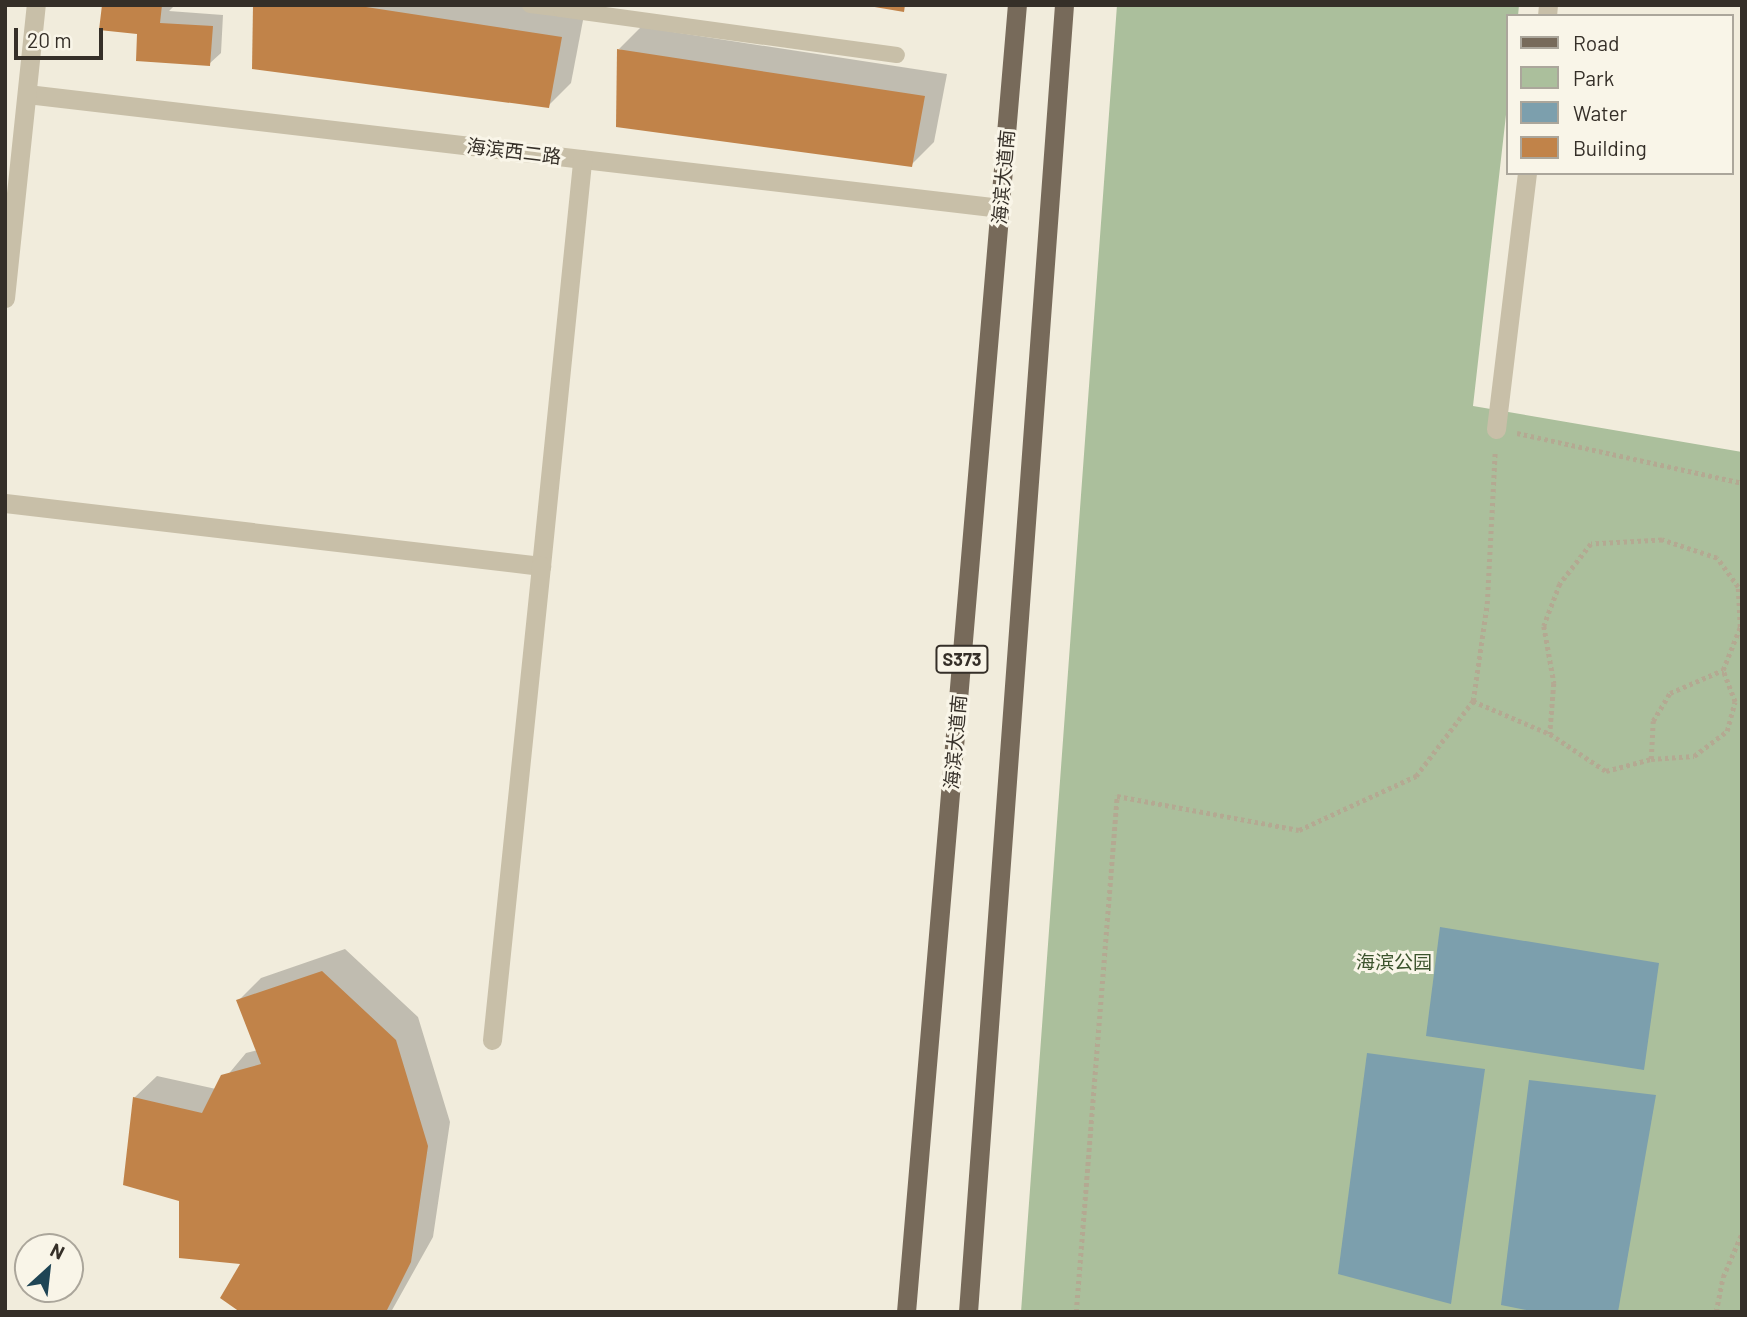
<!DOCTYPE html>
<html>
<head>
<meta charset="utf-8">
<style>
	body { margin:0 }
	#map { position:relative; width:1747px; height:1317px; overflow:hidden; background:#f1ecdc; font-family:Barlow,"Noto Sans SC",sans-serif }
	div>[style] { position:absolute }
	.green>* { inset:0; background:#abbf9c }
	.water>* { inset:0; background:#7c9fad }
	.shadow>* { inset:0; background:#0003 }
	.building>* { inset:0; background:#c18349 }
	.path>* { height:4.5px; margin-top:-2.25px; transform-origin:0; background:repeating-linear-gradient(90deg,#b4a992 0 3.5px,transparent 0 7px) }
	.service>* { height:16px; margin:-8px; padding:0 8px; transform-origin:8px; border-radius:8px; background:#c8bfa8 }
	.minor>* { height:19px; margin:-9.5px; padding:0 9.5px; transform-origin:9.5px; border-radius:9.5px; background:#c8bfa8 }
	.primary>* { height:19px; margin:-9.5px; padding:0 9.5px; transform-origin:9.5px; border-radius:9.5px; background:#776a5a }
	span { translate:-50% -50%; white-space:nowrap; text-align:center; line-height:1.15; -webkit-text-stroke:6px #f9f5e8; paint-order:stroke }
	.shield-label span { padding:2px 5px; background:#f9f5e8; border:2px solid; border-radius:5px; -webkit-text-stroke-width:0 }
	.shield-label { font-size:18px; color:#352f28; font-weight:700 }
	.street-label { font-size:19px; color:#352f28 }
	.park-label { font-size:19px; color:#3c532d }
	.frame { position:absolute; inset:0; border:7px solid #352f28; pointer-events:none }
	.legend { position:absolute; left:1506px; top:14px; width:228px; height:161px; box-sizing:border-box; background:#f9f5e8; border:2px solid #aba69b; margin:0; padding:9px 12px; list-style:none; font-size:21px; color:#352f28 }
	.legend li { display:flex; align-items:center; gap:14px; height:35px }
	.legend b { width:35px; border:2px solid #aba69b }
	.north { position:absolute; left:14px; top:1233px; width:70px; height:70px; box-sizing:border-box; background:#f9f5e8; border:2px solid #aba69b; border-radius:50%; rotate:27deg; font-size:19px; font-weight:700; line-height:28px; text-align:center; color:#352f28 }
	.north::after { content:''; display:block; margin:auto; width:24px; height:32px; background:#1f4555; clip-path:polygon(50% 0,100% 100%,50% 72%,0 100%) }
	.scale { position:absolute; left:14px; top:28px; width:89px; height:32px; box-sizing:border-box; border:4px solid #352f28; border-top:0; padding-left:9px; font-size:21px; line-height:24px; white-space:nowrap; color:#352f28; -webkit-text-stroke:5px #f9f5e8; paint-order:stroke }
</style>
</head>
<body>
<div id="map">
	<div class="green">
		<div style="clip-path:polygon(1117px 5px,1519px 5px,1518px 16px,1507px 16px,1507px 106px,1473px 406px,1742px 452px,1742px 1312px,1021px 1312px)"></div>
	</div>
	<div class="water">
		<div style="clip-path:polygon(1440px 927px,1659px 963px,1644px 1070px,1426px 1036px)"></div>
		<div style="clip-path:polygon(1367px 1053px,1485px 1069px,1451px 1304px,1338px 1274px)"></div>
		<div style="clip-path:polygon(1529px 1080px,1656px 1095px,1618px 1312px,1536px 1312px,1501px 1305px)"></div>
	</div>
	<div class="shadow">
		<div style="clip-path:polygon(104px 5px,175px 5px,169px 11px,223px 15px,221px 53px,209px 64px)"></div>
		<div style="clip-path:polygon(255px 5px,520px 5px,584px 15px,571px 83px,548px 106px)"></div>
		<div style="clip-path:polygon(641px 27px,947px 74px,934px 142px,911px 165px,619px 49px)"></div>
		<div style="clip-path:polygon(345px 949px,418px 1017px,450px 1122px,433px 1237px,391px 1312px,243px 1312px,243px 1262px,181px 1200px,134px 1098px,157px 1076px,216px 1089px,246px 1053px,258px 1050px,238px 1001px,261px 978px)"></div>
	</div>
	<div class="building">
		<div style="clip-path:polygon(102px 5px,162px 5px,160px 23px,213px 26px,210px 66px,136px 61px,137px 34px,99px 30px)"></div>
		<div style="clip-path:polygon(253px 5px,353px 5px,562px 37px,549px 108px,252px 69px)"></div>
		<div style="clip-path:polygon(863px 5px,905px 5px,904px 12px)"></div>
		<div style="clip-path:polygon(617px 49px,925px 96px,912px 167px,616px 127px)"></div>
		<div style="clip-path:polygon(322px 971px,396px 1040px,428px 1146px,411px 1262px,386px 1312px,240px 1312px,220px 1298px,240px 1264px,179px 1258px,179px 1201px,123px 1185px,133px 1097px,202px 1113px,221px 1075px,261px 1064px,236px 1000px)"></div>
	</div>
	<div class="path">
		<div style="left:1517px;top:433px;width:230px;rotate:12.5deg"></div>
		<div style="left:1473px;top:701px;width:84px;rotate:23.2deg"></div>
		<div style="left:1550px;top:734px;width:67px;rotate:33.5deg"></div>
		<div style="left:1606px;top:771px;width:47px;rotate:-14.9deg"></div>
		<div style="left:1651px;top:759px;width:43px;rotate:-4deg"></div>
		<div style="left:1694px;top:756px;width:41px;rotate:-37.1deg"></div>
		<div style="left:1727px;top:731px;width:30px;rotate:-75deg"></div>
		<div style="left:1735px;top:702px;width:34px;rotate:-111deg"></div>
		<div style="left:1723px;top:670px;width:46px;rotate:-68.4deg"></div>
		<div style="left:1740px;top:627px;width:40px;rotate:-92.9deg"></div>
		<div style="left:1738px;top:587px;width:36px;rotate:-126deg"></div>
		<div style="left:1717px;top:558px;width:58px;rotate:-161.9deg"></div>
		<div style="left:1662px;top:540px;width:71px;rotate:176.8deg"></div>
		<div style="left:1591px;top:544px;width:51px;rotate:127.8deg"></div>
		<div style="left:1560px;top:584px;width:45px;rotate:110.9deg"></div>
		<div style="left:1544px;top:626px;width:58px;rotate:80deg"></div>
		<div style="left:1554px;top:683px;width:51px;rotate:94.5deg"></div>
		<div style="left:1651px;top:759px;width:38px;rotate:-87deg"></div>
		<div style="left:1653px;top:721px;width:33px;rotate:-59deg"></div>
		<div style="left:1670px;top:693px;width:58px;rotate:-23.5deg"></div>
		<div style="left:1076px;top:1312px;width:518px;rotate:-85.46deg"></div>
		<div style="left:1117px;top:796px;width:185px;rotate:10.6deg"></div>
		<div style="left:1299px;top:830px;width:129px;rotate:-24.8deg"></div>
		<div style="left:1416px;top:776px;width:94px;rotate:-52.8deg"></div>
		<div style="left:1473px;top:701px;width:98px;rotate:-81.8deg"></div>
		<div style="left:1487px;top:604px;width:153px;rotate:-87deg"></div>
		<div style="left:1716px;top:1312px;width:36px;rotate:-79deg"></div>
		<div style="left:1723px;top:1277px;width:48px;rotate:-66.6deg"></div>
	</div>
	<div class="service">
		<div style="left:530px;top:5px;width:31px;rotate:7deg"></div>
		<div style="left:561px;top:5px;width:4px;rotate:90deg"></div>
		<div style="left:561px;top:9px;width:339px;rotate:7.8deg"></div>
	</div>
	<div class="minor">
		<div style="left:1547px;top:16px;width:11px;rotate:-85deg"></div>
		<div style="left:27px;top:94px;width:980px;rotate:6.68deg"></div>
		<div style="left:5px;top:298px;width:295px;rotate:-84deg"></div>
		<div style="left:1496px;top:429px;width:258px;rotate:-83.1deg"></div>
		<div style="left:5px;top:503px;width:540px;rotate:6.7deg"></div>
		<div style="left:541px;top:566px;width:409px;rotate:-84.2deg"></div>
		<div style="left:492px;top:1040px;width:477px;rotate:-84.1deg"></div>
	</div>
	<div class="primary">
		<div style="left:906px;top:1312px;width:1312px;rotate:-85.15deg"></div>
		<div style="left:968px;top:1312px;width:1311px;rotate:-85.8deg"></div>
	</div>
	<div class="shield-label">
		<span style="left:962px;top:659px">S373</span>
	</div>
	<div class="street-label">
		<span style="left:514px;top:151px;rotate:7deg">海滨西二路</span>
		<span style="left:1003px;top:177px;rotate:-85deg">海滨大道南</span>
		<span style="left:955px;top:742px;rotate:-85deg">海滨大道南</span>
	</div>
	<div class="park-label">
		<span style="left:1394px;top:962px">海滨公园</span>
	</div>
	<div class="frame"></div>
	<ul class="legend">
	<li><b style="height:9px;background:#776a5a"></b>Road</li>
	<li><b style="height:19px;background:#abbf9c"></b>Park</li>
	<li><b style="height:19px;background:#7c9fad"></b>Water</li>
	<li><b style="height:19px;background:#c18349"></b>Building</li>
	</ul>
	<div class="north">N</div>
	<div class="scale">20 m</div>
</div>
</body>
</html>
